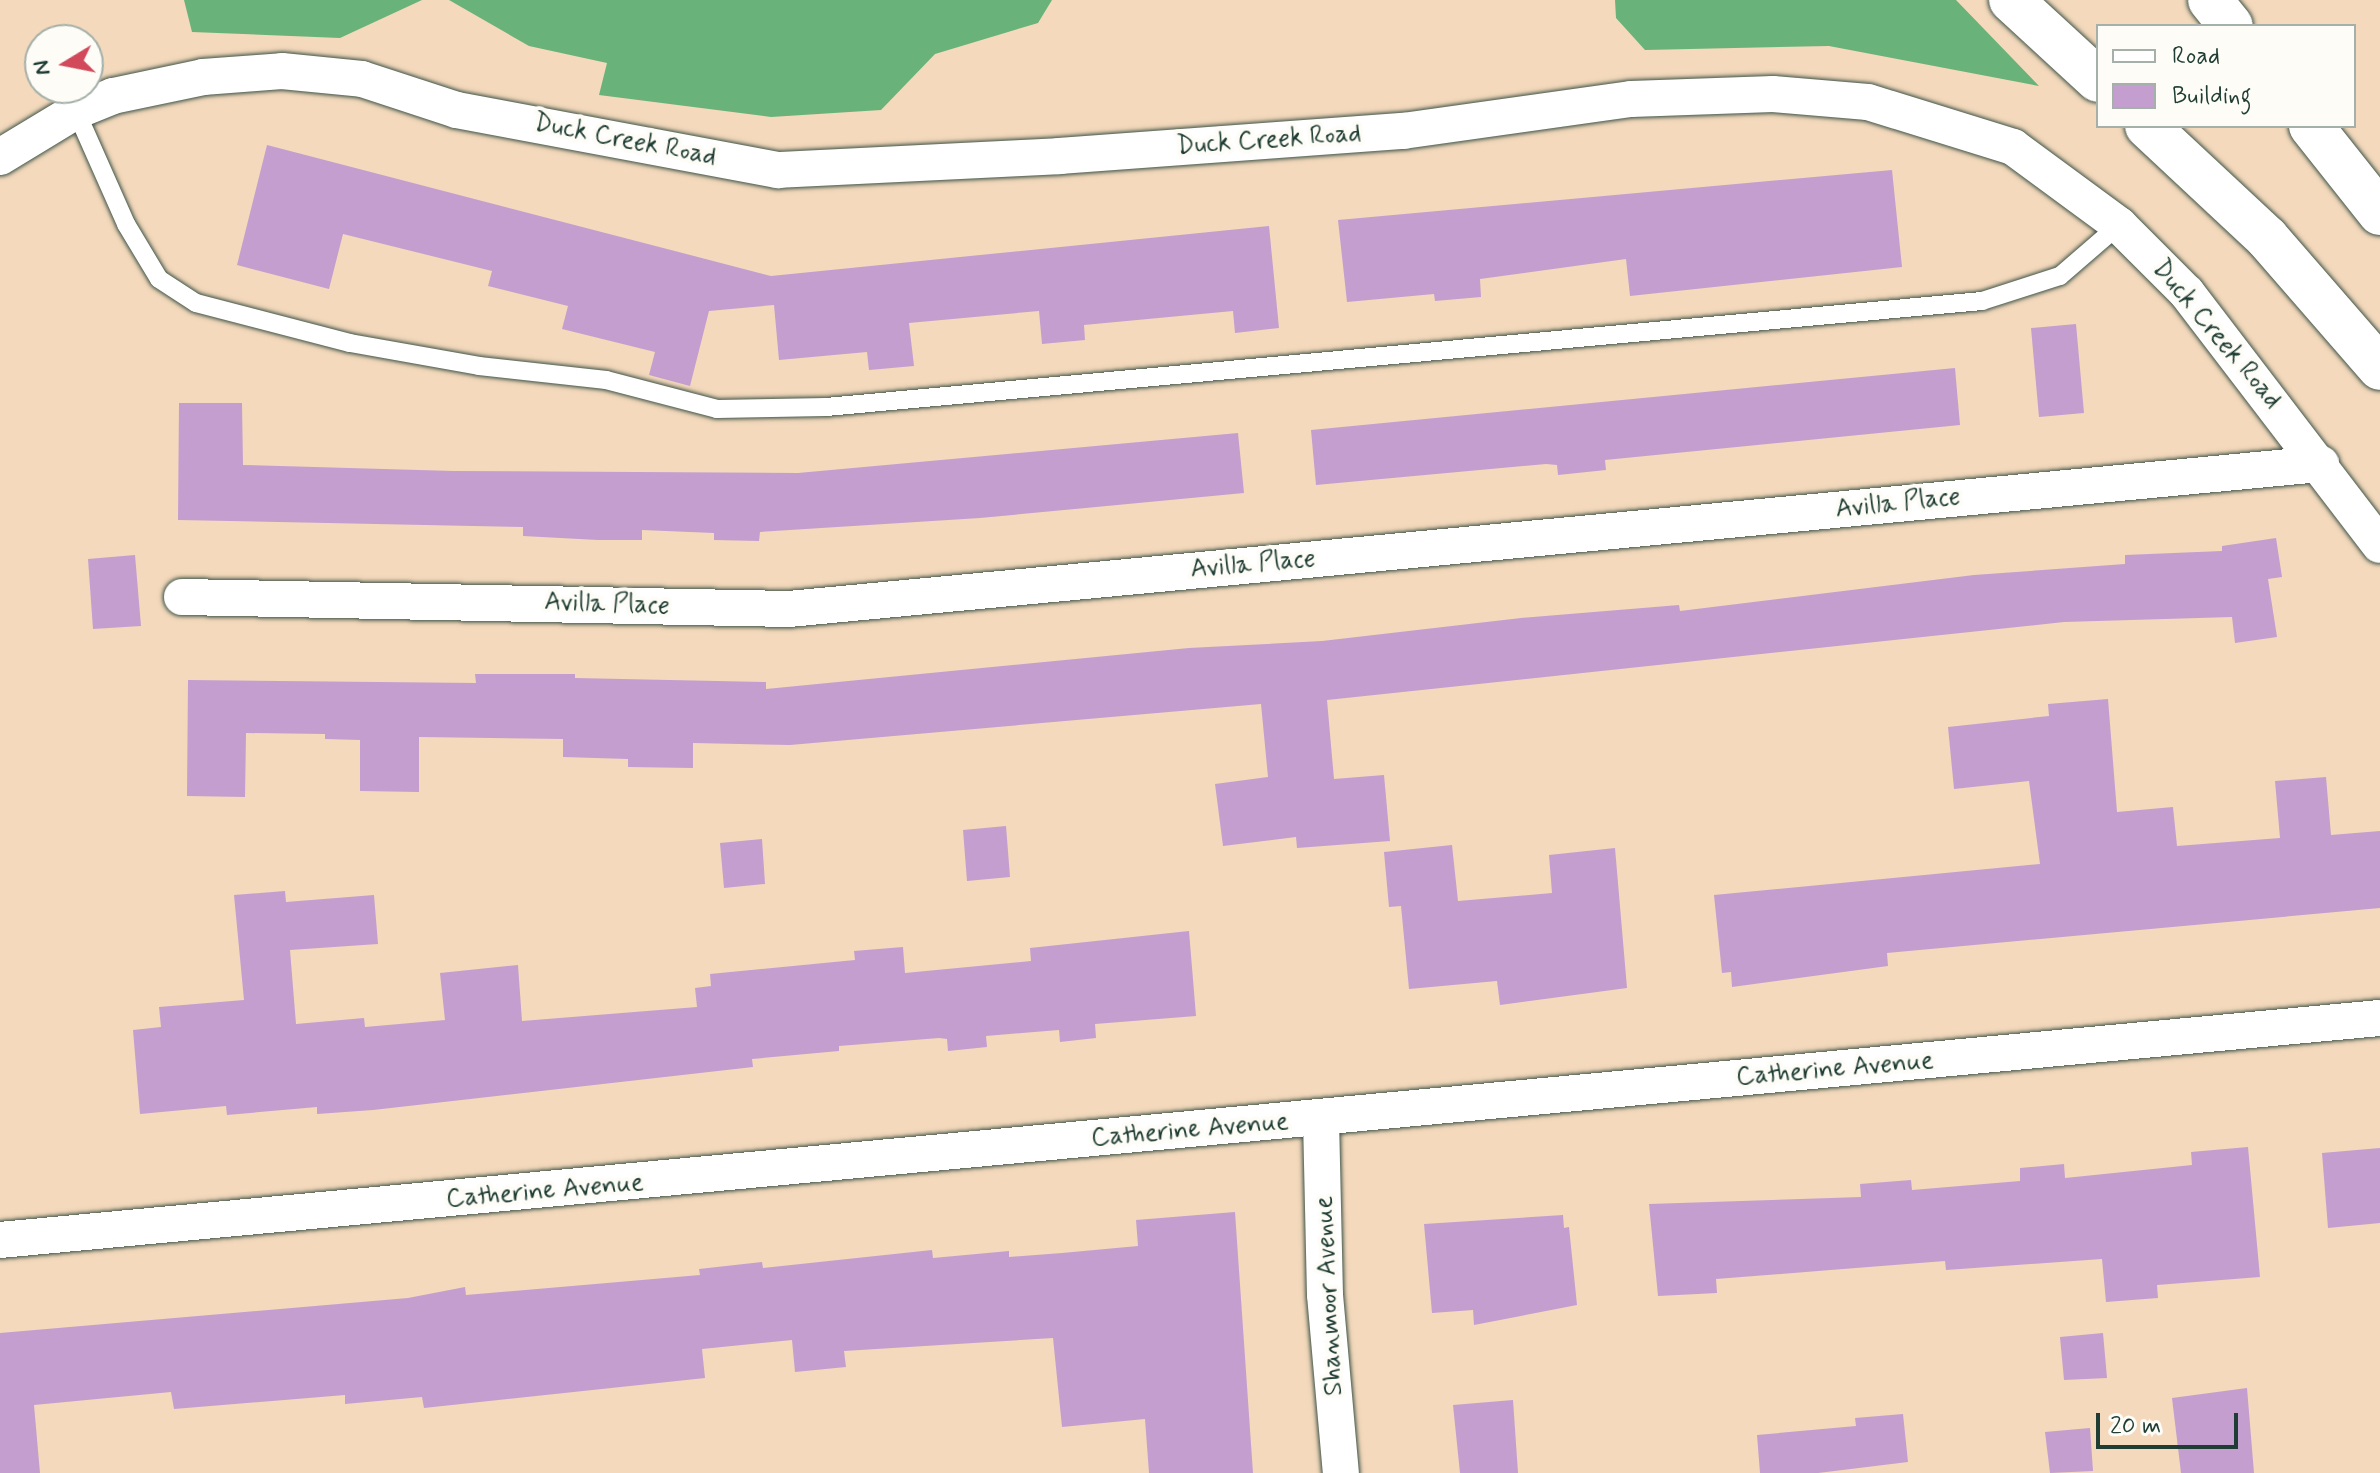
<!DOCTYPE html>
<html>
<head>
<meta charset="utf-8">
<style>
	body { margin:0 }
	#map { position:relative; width:2380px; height:1473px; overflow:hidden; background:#f4d9bc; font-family:Mynerve,sans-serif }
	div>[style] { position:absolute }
	.forest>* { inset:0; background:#69b279 }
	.building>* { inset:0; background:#c49ecf }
	.roads { filter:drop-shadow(0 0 2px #3f5448) drop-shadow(0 0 2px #3f5448) }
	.service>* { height:18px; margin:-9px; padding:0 9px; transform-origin:9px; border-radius:9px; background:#fff }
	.minor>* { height:36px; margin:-18px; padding:0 18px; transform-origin:18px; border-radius:18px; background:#fff }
	.motorway>* { height:44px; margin:-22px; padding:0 22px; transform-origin:22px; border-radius:22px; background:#fff }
	span { translate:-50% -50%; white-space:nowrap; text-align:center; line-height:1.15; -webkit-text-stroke:8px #fdfcf7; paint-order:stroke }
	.street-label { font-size:26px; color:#1f3d34 }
	.legend { position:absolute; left:2096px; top:24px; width:260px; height:104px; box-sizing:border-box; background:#fdfcf7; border:2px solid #a4b0a9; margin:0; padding:10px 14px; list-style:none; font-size:24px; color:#1f3d34 }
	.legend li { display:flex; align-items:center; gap:16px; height:40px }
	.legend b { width:40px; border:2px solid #a4b0a9 }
	.north { position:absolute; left:24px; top:24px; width:80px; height:80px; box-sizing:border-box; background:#fdfcf7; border:2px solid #a4b0a9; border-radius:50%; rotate:260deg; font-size:22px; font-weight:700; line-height:32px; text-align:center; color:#1f3d34 }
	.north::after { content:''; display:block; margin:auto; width:28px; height:36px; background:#d1495b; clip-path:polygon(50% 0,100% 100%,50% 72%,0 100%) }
	.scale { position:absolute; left:2096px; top:1413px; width:142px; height:36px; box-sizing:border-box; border:4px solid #1f3d34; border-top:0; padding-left:10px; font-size:24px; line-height:28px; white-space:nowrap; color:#1f3d34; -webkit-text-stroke:6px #fdfcf7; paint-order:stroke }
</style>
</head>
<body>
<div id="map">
	<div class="forest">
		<div style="clip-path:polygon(184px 0,422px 0,340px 38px,192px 32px)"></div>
		<div style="clip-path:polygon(449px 0,1052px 0,1038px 23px,935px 54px,881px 110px,771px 117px,599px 95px,607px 63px,529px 46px)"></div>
		<div style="clip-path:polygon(1615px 0,1956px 0,2039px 86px,1829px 46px,1645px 50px,1616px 18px)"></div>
	</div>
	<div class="building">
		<div style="clip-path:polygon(267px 145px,771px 276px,1269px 226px,1279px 328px,1235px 333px,1233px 311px,1084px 325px,1085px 340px,1042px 344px,1039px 311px,909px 323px,914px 366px,869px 370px,867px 352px,779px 360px,774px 305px,709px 311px,690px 386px,649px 375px,655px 352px,562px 329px,568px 306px,488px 286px,492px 271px,343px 234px,329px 289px,237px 265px)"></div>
		<div style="clip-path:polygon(1892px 170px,1902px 267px,1630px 296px,1626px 259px,1480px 279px,1481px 297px,1435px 301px,1434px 294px,1347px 302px,1338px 220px)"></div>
		<div style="clip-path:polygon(2076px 324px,2084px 413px,2039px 417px,2031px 328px)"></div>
		<div style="clip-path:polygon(1955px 368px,1960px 425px,1605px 460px,1606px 470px,1558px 475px,1557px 465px,1546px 464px,1316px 485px,1311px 430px)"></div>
		<div style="clip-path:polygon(179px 403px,242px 403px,243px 465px,453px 471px,798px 473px,1238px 433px,1244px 493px,980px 518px,760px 532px,759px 541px,714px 540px,714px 533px,642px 530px,642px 540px,598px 540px,523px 536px,523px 527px,178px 520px)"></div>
		<div style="clip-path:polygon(2276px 538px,2282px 577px,2268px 579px,2277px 637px,2235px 643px,2232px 617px,2064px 622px,1327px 700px,1334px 779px,1384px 775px,1390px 841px,1297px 848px,1296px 837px,1223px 846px,1215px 784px,1268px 777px,1261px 704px,790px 745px,693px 743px,693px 768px,628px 767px,628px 759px,563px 757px,563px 739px,419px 737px,419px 792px,360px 791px,360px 740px,325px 739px,325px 734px,246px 733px,245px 797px,187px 796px,188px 680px,476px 683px,475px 674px,575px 674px,575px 678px,766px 682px,766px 689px,1189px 648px,1322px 641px,1521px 618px,1679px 605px,1680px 611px,1974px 575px,2125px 564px,2125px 555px,2222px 551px,2222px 546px)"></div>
		<div style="clip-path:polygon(135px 555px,141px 626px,93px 629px,88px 559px)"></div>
		<div style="clip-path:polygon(2108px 699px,2117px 812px,2173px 807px,2177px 846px,2280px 838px,2275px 781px,2326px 777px,2331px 835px,2380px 831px,2380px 908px,1887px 953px,1888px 966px,1732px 987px,1731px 972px,1722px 973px,1714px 895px,2040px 864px,2029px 781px,1954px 789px,1948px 727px,2049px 716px,2048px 704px)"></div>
		<div style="clip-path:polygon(1006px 826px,1010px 877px,967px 881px,963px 830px)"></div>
		<div style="clip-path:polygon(762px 839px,765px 884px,724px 888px,720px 843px)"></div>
		<div style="clip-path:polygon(1452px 845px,1458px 901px,1552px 893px,1549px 855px,1615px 848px,1627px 988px,1500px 1005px,1497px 981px,1409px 989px,1401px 906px,1389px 907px,1384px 852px)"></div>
		<div style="clip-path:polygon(285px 891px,286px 902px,374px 895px,378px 944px,290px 950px,296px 1024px,364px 1018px,365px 1027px,445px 1020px,440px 973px,518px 965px,522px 1021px,697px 1007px,695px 988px,711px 986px,710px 974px,855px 960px,854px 951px,903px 947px,905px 973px,1031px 961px,1030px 948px,1189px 931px,1196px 1016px,1095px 1024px,1096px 1038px,1060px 1042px,1059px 1030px,986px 1036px,987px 1047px,948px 1051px,947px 1039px,939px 1038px,839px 1046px,839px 1051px,752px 1059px,753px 1067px,373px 1110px,317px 1114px,317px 1107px,227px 1115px,226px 1106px,140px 1114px,133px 1030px,161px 1027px,159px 1007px,244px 1000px,234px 895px)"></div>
		<div style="clip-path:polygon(2248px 1147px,2260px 1277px,2157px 1285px,2158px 1298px,2106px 1302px,2102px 1259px,1946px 1270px,1945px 1261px,1716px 1279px,1717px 1293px,1658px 1296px,1649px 1204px,1861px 1197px,1860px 1184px,1911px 1180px,1912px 1190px,2020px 1181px,2020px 1168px,2064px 1164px,2065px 1178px,2192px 1165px,2191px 1152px)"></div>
		<div style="clip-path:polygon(2380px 1148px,2380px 1223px,2328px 1228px,2322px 1153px)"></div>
		<div style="clip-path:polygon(1235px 1212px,1253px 1473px,1149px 1473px,1145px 1419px,1062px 1427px,1053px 1338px,844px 1351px,846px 1367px,795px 1372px,792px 1340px,702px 1349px,705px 1378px,424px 1408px,422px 1397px,345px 1404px,345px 1395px,174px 1409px,171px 1392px,34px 1405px,40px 1473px,0 1473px,0 1333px,408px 1298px,465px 1287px,466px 1295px,700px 1275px,699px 1269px,762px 1262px,763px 1268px,932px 1250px,933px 1258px,1009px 1251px,1009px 1257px,1062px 1253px,1138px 1246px,1136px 1220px)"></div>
		<div style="clip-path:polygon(1563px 1215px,1564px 1228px,1569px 1227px,1577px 1305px,1474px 1325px,1473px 1310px,1432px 1313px,1424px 1224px)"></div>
		<div style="clip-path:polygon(2103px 1333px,2107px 1378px,2064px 1380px,2060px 1337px)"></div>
		<div style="clip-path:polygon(2247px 1388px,2254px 1473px,2181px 1473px,2172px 1398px)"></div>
		<div style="clip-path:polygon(1513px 1400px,1518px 1473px,1460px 1473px,1453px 1405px)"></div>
		<div style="clip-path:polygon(1903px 1414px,1908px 1462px,1818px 1473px,1760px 1473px,1757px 1435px,1856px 1426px,1855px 1418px)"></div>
		<div style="clip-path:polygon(2090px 1428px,2093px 1471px,2050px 1473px,2045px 1432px)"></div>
	</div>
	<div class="roads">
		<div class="service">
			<div style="left:76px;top:111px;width:124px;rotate:66.1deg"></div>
			<div style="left:126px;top:224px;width:64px;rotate:59deg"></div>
			<div style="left:159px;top:279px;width:44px;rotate:33deg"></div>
			<div style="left:196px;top:303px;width:159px;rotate:14.6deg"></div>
			<div style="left:350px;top:343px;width:131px;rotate:10.1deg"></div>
			<div style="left:479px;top:366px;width:128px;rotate:6.3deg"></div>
			<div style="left:606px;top:380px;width:115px;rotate:14.6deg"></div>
			<div style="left:717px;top:409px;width:109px;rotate:-1.1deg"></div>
			<div style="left:826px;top:407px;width:1161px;rotate:-5.24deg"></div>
			<div style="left:1982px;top:301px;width:82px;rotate:-17.8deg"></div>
			<div style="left:2060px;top:276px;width:78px;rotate:-40.8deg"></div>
		</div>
		<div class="minor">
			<div style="left:0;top:157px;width:89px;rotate:-31.2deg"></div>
			<div style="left:76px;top:111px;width:40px;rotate:-22deg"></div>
			<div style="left:113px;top:96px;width:92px;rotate:-11.9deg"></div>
			<div style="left:203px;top:77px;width:79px;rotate:-4.3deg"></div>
			<div style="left:282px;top:71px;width:80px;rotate:5.7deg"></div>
			<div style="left:362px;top:79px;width:100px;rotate:18.1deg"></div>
			<div style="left:457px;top:110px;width:327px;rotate:10.6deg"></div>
			<div style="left:778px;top:170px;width:282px;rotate:-2.8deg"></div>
			<div style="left:1060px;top:156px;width:344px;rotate:-4.2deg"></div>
			<div style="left:1403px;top:131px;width:230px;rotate:-8deg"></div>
			<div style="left:1631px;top:99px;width:142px;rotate:-2deg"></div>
			<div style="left:1773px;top:94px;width:95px;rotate:4.8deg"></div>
			<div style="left:1868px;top:102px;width:152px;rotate:17.2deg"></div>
			<div style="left:2013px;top:147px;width:132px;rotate:36.3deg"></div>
			<div style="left:2119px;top:225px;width:96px;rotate:45deg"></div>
			<div style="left:2187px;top:293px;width:317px;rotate:52.6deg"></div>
			<div style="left:182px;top:597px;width:607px;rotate:1.13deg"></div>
			<div style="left:789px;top:609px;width:1539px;rotate:-5.41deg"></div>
			<div style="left:1321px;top:1119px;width:176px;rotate:88.7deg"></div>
			<div style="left:1325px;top:1295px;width:179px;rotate:84.9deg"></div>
			<div style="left:0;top:1240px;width:2390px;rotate:-5.33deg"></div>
		</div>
		<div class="motorway">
			<div style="left:2011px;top:0;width:118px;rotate:42.6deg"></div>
			<div style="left:2210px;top:0;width:33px;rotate:51deg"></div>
			<div style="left:2147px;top:126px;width:164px;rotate:43deg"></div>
			<div style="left:2267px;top:238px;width:172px;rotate:49deg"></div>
			<div style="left:2311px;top:126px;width:111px;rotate:51.6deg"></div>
		</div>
	</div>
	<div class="street-label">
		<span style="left:625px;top:141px;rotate:11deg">Duck Creek Road</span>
		<span style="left:1269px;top:141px;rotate:-4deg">Duck Creek Road</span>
		<span style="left:2216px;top:335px;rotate:50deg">Duck Creek Road</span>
		<span style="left:1898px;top:504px;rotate:-6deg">Avilla Place</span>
		<span style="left:1253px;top:565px;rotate:-5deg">Avilla Place</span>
		<span style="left:607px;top:605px;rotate:2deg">Avilla Place</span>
		<span style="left:1835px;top:1070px;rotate:-5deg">Catherine Avenue</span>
		<span style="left:1190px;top:1131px;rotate:-5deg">Catherine Avenue</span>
		<span style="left:545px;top:1192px;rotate:-5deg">Catherine Avenue</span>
		<span style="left:1330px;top:1296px;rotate:-93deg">Shanmoor Avenue</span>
	</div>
	<ul class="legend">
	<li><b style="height:10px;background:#fff"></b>Road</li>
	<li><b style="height:22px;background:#c49ecf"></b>Building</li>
	</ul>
	<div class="north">N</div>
	<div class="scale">20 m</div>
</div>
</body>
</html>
